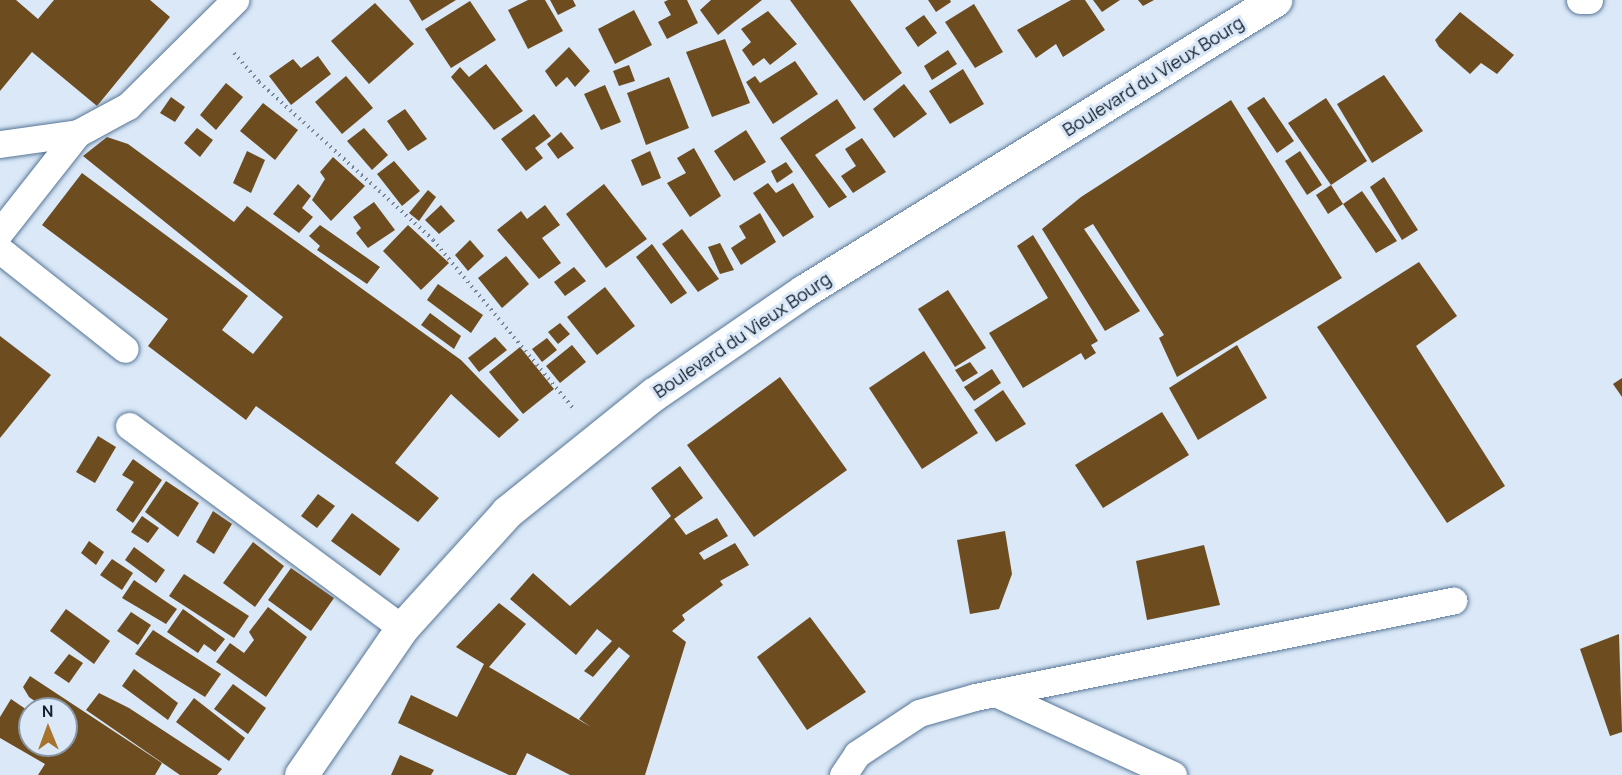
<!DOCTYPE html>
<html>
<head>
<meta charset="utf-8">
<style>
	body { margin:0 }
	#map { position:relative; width:1622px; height:775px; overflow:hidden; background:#dae8f7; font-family:Manrope,sans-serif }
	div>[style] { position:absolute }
	.building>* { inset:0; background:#6d4c20 }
	.path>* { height:4px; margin-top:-2px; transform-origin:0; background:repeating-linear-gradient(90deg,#778492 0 1.5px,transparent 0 6px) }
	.roads { filter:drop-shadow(0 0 2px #577697) drop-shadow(0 0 2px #577697) }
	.service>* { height:27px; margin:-13.5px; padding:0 13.5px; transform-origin:13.5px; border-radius:13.5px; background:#fff }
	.primary>* { height:33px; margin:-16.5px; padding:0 16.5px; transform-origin:16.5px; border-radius:16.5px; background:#fff }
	span { translate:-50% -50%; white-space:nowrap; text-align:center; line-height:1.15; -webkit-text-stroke:6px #dae8f7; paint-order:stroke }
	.street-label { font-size:18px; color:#0f1b29 }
	.north { position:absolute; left:18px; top:697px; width:60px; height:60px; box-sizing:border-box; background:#dae8f7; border:2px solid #8996a5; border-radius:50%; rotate:359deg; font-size:16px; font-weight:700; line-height:24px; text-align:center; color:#0f1b29 }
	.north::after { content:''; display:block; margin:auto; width:21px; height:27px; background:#a7732c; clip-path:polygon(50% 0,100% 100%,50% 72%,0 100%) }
</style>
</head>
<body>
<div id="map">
	<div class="building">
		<div style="clip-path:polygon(0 0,16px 0,38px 19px,54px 0,150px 0,170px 17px,97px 106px,32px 52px,0 91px)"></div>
		<div style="clip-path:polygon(409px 0,456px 0,422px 21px)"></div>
		<div style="clip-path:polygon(528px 0,545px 0,563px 31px,528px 49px,508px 10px)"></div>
		<div style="clip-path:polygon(550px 0,573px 0,576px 6px,558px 15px)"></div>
		<div style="clip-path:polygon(668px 0,687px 0,698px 23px,667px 39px,658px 22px,671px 15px,664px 2px)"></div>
		<div style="clip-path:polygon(711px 0,762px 0,718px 35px,700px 10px)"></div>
		<div style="clip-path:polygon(790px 0,850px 0,902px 73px,864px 101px)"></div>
		<div style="clip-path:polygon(928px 0,950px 0,951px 2px,936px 12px)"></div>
		<div style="clip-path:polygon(1071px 0,1085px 0,1105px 30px,1063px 57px,1056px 44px,1036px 58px,1017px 30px)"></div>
		<div style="clip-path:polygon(1093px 0,1120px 0,1102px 12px)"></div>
		<div style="clip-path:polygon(1138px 0,1154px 0,1143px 6px)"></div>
		<div style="clip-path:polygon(470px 1px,496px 40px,451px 68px,425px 29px)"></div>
		<div style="clip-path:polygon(375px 3px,414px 44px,369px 84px,331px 41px)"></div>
		<div style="clip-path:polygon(974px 4px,1003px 52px,975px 68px,945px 22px)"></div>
		<div style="clip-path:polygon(634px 10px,652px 45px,615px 64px,598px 29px)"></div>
		<div style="clip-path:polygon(768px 11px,797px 44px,770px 65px,764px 58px,753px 66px,742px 50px,751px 42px,741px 29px)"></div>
		<div style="clip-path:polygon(1460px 12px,1514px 55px,1497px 74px,1481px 63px,1470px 74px,1439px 47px,1435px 40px)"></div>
		<div style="clip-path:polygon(924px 15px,937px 33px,918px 47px,905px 28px)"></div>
		<div style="clip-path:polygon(725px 39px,750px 103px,712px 117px,686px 52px)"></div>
		<div style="clip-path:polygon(569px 47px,590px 71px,575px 87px,567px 77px,556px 87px,545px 71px)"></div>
		<div style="clip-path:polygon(948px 50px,957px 64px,932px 80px,924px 66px)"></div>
		<div style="clip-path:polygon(318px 56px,331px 74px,291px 105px,269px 76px,293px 59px,301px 68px)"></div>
		<div style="clip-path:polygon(795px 61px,818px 94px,773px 124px,746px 82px,755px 76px,760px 83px)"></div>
		<div style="clip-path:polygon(486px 64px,523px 111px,494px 130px,451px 77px,460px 67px,469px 77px)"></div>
		<div style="clip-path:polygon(629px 65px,635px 81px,619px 86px,613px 71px)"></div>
		<div style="clip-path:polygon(963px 69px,984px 104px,950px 124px,929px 91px)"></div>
		<div style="clip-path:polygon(1384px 75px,1423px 131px,1372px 163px,1337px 104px)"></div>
		<div style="clip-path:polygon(346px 76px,373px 108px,342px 134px,315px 102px)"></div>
		<div style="clip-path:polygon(669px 77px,689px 128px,646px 145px,627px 93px)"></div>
		<div style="clip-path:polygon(226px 83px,243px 97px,216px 130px,200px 115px)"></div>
		<div style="clip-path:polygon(904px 84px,927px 114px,894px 138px,873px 109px)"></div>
		<div style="clip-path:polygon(605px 85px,621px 122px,601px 130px,584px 94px)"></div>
		<div style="clip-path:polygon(171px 97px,185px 107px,175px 122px,160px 113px)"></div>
		<div style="clip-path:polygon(1264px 97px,1294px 141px,1277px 153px,1247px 108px)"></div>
		<div style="clip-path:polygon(1326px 98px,1367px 161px,1331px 185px,1288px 123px)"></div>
		<div style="clip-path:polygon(837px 99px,856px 128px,815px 155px,847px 197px,829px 208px,780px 138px)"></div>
		<div style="clip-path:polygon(1231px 100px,1342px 278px,1177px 377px,1159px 338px,1164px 335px,1093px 224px,1084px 229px,1140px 311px,1105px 331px,1042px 229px,1081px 197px)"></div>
		<div style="clip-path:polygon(263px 103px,298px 130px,275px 160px,240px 131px)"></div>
		<div style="clip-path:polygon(405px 109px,427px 139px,408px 151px,387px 121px)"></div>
		<div style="clip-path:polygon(534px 114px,551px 136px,535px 148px,543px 158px,526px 171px,501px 139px)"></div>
		<div style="clip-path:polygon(197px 128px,213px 140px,200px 157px,184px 143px)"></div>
		<div style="clip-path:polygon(364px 128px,388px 155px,372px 170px,347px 141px)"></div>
		<div style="clip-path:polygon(746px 130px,766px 162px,734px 181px,714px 151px)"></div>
		<div style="clip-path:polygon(561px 132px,574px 148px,558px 159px,547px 144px)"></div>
		<div style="clip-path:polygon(107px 137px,128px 144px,234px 222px,247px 206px,461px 360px,519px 420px,499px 438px,451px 394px,395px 463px,439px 498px,418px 522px,256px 406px,246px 420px,148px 346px,168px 319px,42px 225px,82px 173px,248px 296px,222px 330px,253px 354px,283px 317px,83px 156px)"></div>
		<div style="clip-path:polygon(862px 138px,886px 172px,853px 193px,841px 176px,856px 166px,845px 149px)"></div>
		<div style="clip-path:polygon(694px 148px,721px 196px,690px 217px,667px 183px,686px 173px,677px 158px)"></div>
		<div style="clip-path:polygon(247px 151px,265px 160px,251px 193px,233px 183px)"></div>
		<div style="clip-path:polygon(650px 151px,661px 178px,642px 186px,631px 160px)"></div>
		<div style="clip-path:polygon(1300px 151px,1322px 185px,1307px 195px,1285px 161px)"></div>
		<div style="clip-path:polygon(333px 157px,365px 186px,331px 221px,312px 200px,325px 179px,320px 172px)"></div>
		<div style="clip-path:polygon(394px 161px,420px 191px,402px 206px,377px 174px)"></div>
		<div style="clip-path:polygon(786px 162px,793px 172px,777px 183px,771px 171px)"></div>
		<div style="clip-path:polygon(1384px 177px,1418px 230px,1402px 240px,1370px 187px)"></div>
		<div style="clip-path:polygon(768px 183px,776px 193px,793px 183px,814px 217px,783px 237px,753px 193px)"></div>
		<div style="clip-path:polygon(298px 184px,311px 196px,302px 208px,313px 217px,299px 233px,273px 214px)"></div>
		<div style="clip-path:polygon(604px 184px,647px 239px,606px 268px,566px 214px)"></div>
		<div style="clip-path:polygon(1331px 185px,1343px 204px,1328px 214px,1316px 195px)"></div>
		<div style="clip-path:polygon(428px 190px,436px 197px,419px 221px,409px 213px)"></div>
		<div style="clip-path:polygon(1362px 191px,1397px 241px,1376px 253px,1343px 204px)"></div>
		<div style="clip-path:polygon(374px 202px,395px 230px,368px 248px,356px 233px,361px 228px,353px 217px)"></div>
		<div style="clip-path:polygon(441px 205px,455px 221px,439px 234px,425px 220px)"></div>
		<div style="clip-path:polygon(545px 205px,560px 225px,542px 238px,561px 263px,539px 279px,497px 230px,521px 211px,527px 219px)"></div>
		<div style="clip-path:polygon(760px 213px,776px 242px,741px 265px,731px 248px,746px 238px,739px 226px)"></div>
		<div style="clip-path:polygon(320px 225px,380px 267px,367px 284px,317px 250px,320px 246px,309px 236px)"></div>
		<div style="clip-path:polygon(408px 225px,449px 263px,421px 290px,383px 251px)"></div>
		<div style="clip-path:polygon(682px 229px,719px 279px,698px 292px,662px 244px)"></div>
		<div style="clip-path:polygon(1033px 235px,1098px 341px,1091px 345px,1096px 353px,1085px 360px,1081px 353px,1023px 388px,989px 333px,1048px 298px,1017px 246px)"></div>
		<div style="clip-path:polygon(470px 240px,484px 256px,468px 271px,455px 255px)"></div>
		<div style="clip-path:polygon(720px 243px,734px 270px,720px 274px,708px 247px)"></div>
		<div style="clip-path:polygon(652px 244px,687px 293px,671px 304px,636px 257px)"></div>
		<div style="clip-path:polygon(506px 256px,529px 284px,502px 308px,478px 278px)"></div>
		<div style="clip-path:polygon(1419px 262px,1457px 316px,1416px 346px,1505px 486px,1447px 523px,1317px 327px)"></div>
		<div style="clip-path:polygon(574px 267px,586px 281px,565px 296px,554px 282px)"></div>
		<div style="clip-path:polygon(438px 284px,483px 315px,471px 333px,427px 300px)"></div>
		<div style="clip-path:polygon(605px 287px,635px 326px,597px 355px,567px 317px)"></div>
		<div style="clip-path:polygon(948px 290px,986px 348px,955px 367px,918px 309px)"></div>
		<div style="clip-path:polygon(430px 313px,461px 336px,454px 349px,421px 325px)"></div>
		<div style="clip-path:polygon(560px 323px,570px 334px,558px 344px,548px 332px)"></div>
		<div style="clip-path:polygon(0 336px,51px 375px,0 438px)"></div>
		<div style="clip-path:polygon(495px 337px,507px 350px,479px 372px,468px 358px)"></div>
		<div style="clip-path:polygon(547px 338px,557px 350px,542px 362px,532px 349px)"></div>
		<div style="clip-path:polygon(572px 345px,586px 362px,560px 383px,546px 366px)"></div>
		<div style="clip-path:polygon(1237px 345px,1267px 398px,1198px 440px,1169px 388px)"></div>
		<div style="clip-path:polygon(520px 347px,554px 389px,523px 414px,489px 372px)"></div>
		<div style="clip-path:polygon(924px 351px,978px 433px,922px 469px,869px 388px)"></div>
		<div style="clip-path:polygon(970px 362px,978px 373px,963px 382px,955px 370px)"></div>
		<div style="clip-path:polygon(992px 369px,1001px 383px,974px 401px,964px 387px)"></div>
		<div style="clip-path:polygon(780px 377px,847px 470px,754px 537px,687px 445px)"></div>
		<div style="clip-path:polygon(1622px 378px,1622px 397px,1613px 384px)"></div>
		<div style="clip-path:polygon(1003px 390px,1026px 424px,996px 442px,974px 410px)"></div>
		<div style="clip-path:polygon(1162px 412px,1189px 455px,1103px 508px,1075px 465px)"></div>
		<div style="clip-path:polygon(98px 436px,116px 447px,95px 483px,76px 472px)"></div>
		<div style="clip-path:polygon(133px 459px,162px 480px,133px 523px,116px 510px,134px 482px,122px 475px)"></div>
		<div style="clip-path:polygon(680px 466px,703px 498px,674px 519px,686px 535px,717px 518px,728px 536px,699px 553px,704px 560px,735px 543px,749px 565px,720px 581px,723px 585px,682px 615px,685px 620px,672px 631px,686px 642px,645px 775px,570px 775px,527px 753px,516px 775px,509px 775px,398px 723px,411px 695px,457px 717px,484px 664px,456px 647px,499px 603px,526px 624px,489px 667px,591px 727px,579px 719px,630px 656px,619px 647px,593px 677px,584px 671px,612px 641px,597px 629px,576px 655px,510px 599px,533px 573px,570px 606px,671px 516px,651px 488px)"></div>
		<div style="clip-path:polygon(166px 481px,199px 503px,178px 537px,145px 512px)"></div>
		<div style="clip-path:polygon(318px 494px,335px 506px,317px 528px,301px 516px)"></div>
		<div style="clip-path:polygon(213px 511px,232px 524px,214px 554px,196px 542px)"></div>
		<div style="clip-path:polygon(352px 513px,400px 549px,380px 576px,331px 541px)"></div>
		<div style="clip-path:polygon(142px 516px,159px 528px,148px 543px,131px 532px)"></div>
		<div style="clip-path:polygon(1005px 531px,1012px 574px,999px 609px,970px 614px,957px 540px)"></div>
		<div style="clip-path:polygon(89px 541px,104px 552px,96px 565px,81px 553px)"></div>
		<div style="clip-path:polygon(253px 542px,284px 566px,255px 607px,223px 583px)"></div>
		<div style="clip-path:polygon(1204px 545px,1220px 605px,1147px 620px,1136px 561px)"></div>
		<div style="clip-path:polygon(134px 547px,165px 570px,156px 583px,125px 560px)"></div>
		<div style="clip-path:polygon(112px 559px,133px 573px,122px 590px,100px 575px)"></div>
		<div style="clip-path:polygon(291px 568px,334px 598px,311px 631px,268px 600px)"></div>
		<div style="clip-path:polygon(184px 574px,249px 616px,234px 638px,169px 596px)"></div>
		<div style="clip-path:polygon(134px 580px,177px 609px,166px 624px,122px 598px)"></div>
		<div style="clip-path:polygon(268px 607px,307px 637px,266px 697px,216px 662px,230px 643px,244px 653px,254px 640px,249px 632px)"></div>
		<div style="clip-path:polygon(66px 609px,110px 641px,94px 664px,50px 631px)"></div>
		<div style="clip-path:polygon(183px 609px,225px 639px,215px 652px,204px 644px,198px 653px,167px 632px)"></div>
		<div style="clip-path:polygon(131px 612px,151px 625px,138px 645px,117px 631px)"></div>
		<div style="clip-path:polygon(810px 617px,866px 692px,807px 730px,757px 657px)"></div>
		<div style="clip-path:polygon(153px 630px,221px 674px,205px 697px,135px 654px)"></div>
		<div style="clip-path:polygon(1619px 634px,1622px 732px,1610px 736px,1580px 649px)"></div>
		<div style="clip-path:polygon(69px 654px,83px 663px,69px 683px,54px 673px)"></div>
		<div style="clip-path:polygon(134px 669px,178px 703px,168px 720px,122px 686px)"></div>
		<div style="clip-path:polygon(30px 676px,162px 763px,155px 775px,38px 775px,45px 764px,0 738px,0 717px,11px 699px,30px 712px,30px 745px,66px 745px,66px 709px,46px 709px,29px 697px,23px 687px)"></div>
		<div style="clip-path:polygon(233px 684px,266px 708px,248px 734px,214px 709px)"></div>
		<div style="clip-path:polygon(99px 693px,129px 708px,222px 769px,217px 775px,180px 775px,86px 710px)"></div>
		<div style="clip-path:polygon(194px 698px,245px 738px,229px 761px,176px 722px)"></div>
		<div style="clip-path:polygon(400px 755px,434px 770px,431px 775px,391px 775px)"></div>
	</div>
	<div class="path">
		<div style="left:234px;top:53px;width:38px;rotate:49deg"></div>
		<div style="left:259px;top:82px;width:235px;rotate:42.2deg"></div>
		<div style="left:433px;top:240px;width:220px;rotate:50.2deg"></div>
	</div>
	<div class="roads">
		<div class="service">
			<div style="left:1580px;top:0;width:9px"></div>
			<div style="left:0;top:144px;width:79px;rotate:-8deg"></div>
			<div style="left:78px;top:133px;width:57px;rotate:-28.4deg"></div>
			<div style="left:128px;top:106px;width:151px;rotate:-44.7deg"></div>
			<div style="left:0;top:232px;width:126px;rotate:-51.8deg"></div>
			<div style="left:0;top:250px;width:159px;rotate:38.4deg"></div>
			<div style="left:129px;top:426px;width:340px;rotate:36.5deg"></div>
			<div style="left:995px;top:693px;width:196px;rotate:24.7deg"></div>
			<div style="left:843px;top:775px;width:25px;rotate:-56deg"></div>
			<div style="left:857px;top:754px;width:74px;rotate:-33.5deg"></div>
			<div style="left:919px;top:713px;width:58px;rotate:-15.9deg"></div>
			<div style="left:975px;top:697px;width:488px;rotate:-11.4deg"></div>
		</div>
		<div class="primary">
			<div style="left:301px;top:775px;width:178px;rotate:-55.5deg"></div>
			<div style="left:402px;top:628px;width:156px;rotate:-47.8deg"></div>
			<div style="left:507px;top:512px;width:189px;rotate:-38.8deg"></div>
			<div style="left:654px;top:394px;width:182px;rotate:-34.5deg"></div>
			<div style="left:804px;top:291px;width:554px;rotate:-31.71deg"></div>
		</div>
	</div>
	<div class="street-label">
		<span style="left:1153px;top:76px;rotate:-32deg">Boulevard du Vieux Bourg</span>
		<span style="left:742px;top:335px;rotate:-34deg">Boulevard du Vieux Bourg</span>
	</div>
	<div class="north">N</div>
</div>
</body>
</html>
